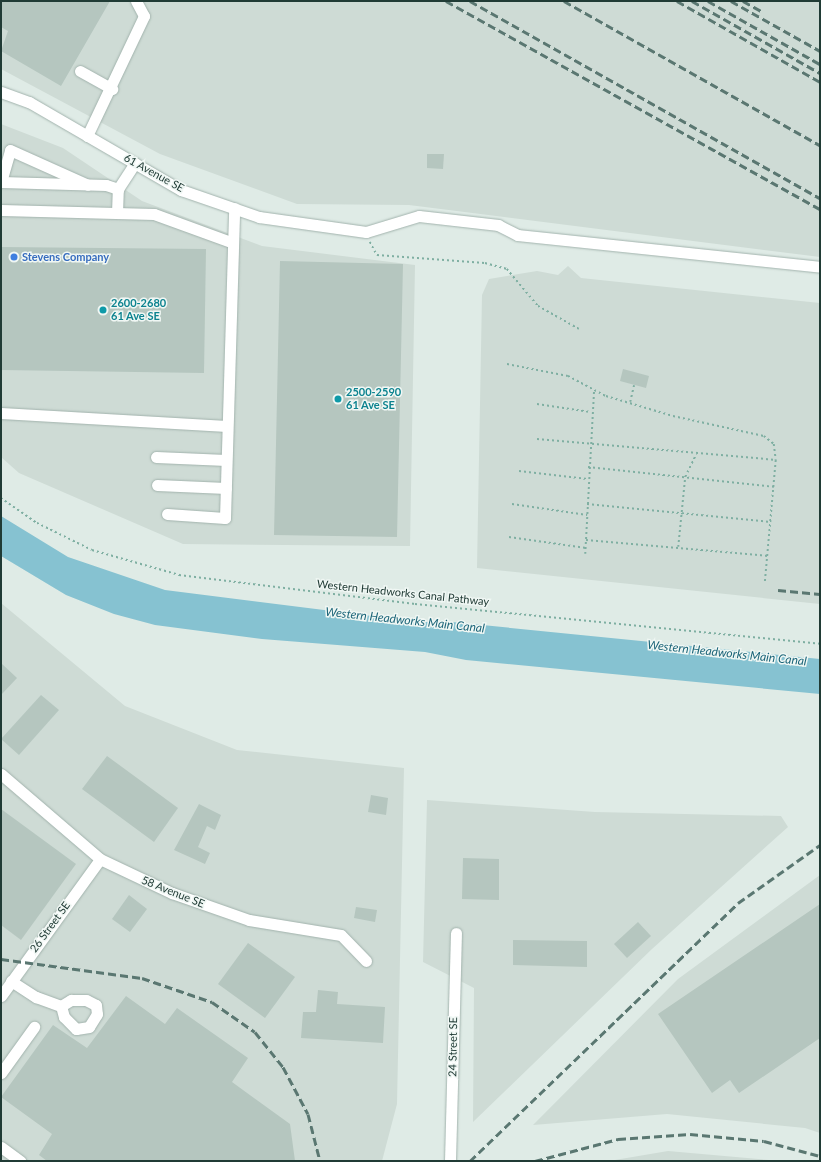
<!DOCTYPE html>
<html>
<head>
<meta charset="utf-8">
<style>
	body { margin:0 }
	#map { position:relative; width:821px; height:1162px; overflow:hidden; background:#dfebe6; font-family:Lato,sans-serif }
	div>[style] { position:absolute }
	.built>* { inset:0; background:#cedbd5 }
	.water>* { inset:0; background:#86c2d1 }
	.building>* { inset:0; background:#b5c6bf }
	.path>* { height:1.5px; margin-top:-0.75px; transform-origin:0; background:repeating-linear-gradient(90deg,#7fafa2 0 2px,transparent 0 5px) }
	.roads { filter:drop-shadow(0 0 1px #a2b3ad) drop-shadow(0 0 1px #a2b3ad) }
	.minor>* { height:11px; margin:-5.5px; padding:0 5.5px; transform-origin:5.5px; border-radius:5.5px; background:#fff }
	.rail>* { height:3px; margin-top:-1.5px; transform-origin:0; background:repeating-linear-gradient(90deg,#5a7771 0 8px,transparent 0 12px) }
	.dots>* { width:11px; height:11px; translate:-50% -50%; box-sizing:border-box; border:2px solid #f0f7f4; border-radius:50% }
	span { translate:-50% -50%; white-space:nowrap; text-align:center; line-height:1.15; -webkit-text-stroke:3px #f0f7f4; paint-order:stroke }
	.street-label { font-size:11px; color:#203b35 }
	.shop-label { font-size:11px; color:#366cbe; font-weight:700 }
	.left { translate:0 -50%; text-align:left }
	.culture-label { font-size:11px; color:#0d838f; font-weight:700 }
	.water-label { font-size:12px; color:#1a6478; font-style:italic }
	.frame { position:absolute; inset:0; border:2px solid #203b35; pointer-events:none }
</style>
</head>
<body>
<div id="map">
	<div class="built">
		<div style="clip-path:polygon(1px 1px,820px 1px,820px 257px,409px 205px,297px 204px,160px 154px,1px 69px)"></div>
		<div style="clip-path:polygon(1px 124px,63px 148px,142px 201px,262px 246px,415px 265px,410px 546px,183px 544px,19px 473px,1px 457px)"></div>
		<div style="clip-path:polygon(568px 266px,581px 278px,820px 303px,820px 604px,477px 568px,482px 295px,489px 279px,537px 271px,558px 275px)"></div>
		<div style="clip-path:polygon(1px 603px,125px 706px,237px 750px,404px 768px,397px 1104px,382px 1161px,1px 1161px)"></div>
		<div style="clip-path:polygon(427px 800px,595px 812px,781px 816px,788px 827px,652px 949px,473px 1122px,474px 988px,423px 962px)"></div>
		<div style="clip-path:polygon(820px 875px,820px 1133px,805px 1128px,667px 1114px,533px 1125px,678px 979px)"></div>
		<div style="clip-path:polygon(668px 1151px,769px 1160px,772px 1161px,609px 1161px)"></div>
	</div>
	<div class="water">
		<div style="clip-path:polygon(1px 516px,68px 557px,165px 590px,420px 622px,452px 622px,820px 659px,820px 694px,466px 660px,425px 652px,262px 639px,155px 625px,114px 614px,66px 595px,1px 556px)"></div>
	</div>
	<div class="building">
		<div style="clip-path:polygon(1px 1px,110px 1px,61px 86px,1px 51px,8px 31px,1px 27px)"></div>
		<div style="clip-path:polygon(427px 154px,444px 154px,443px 169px,427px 168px)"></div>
		<div style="clip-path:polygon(1px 247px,206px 249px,204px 373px,1px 370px)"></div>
		<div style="clip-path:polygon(280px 261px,403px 264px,397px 537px,274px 535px)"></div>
		<div style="clip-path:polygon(623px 369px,649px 376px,646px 388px,620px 381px)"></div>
		<div style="clip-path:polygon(1px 663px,17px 678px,1px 695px)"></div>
		<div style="clip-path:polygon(41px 695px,59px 710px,19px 755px,1px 739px)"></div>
		<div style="clip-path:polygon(107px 756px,178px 808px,154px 842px,82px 789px)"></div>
		<div style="clip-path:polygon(371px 795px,388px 798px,386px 815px,368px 812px)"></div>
		<div style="clip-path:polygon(199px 804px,221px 815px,215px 830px,207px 826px,198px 847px,210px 853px,205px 864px,174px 850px)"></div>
		<div style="clip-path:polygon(1px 809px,76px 864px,21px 940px,1px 925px)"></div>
		<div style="clip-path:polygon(463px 858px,499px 859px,499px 900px,462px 899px)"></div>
		<div style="clip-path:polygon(129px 895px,147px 909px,130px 932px,112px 919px)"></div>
		<div style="clip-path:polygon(820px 904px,820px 1038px,739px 1093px,730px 1080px,712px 1093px,658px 1014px)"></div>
		<div style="clip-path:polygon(356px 907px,377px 910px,375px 922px,354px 918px)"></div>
		<div style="clip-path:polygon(638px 922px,651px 936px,627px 958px,614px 944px)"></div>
		<div style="clip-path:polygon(513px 940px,587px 941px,587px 967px,513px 965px)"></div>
		<div style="clip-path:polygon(248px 943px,295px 977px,265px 1018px,218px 984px)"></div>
		<div style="clip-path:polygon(318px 990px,338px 992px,337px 1004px,385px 1007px,383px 1043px,301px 1038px,303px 1012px,316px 1012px)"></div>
		<div style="clip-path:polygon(126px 996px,165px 1024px,177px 1008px,248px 1058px,232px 1082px,290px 1124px,295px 1161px,47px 1161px,39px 1155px,52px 1134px,1px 1097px,53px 1025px,87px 1048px)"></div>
	</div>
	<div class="path">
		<div style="left:370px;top:242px;width:15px;rotate:62deg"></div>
		<div style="left:377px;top:255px;width:108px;rotate:4.2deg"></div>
		<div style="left:485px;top:263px;width:23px;rotate:15deg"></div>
		<div style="left:507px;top:269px;width:48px;rotate:50deg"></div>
		<div style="left:538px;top:306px;width:47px;rotate:29.3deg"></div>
		<div style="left:507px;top:364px;width:62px;rotate:11.1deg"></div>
		<div style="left:568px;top:376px;width:43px;rotate:27.8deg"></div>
		<div style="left:606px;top:396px;width:70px;rotate:16.6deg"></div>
		<div style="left:673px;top:416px;width:93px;rotate:12.4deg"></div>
		<div style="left:764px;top:436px;width:13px;rotate:39deg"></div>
		<div style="left:774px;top:444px;width:16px;rotate:83deg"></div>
		<div style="left:776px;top:460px;width:124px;rotate:95.1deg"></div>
		<div style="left:630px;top:402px;width:17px;rotate:-77deg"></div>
		<div style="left:537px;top:404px;width:54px;rotate:8.6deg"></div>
		<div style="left:537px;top:439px;width:240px;rotate:5deg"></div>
		<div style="left:588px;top:467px;width:187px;rotate:6.1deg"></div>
		<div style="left:519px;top:471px;width:69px;rotate:6.6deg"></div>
		<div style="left:1px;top:498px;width:44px;rotate:34.8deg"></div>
		<div style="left:37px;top:523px;width:61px;rotate:26.1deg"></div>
		<div style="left:92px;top:550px;width:91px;rotate:16deg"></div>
		<div style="left:179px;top:575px;width:238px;rotate:7deg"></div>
		<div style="left:415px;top:604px;width:407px;rotate:5.6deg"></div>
		<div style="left:512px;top:504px;width:76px;rotate:8.3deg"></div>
		<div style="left:587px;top:504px;width:185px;rotate:5.6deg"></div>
		<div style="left:509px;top:537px;width:78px;rotate:8.1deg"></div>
		<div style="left:586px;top:540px;width:183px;rotate:5deg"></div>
		<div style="left:678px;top:547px;width:70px;rotate:-84.3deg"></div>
		<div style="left:685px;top:477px;width:25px;rotate:-64deg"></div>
		<div style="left:585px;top:554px;width:164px;rotate:-86.9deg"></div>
	</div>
	<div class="roads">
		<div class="minor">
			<div style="left:80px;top:71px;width:37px;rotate:29deg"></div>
			<div style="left:1px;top:92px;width:30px;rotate:20deg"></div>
			<div style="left:29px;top:102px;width:176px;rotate:30.1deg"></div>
			<div style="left:181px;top:190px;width:83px;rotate:19.1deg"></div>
			<div style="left:259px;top:217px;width:108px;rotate:8deg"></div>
			<div style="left:366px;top:232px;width:55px;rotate:-16.8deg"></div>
			<div style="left:419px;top:216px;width:80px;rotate:6.5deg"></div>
			<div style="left:498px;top:225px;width:22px;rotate:27deg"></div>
			<div style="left:518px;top:235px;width:304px;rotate:6deg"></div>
			<div style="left:87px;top:136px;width:133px;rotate:-64.6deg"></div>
			<div style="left:144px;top:16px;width:17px;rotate:-118deg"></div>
			<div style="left:1px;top:182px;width:33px;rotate:-74deg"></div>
			<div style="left:10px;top:150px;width:85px;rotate:24.2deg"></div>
			<div style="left:1px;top:182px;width:105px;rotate:1.6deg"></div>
			<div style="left:106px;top:185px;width:13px;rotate:18deg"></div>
			<div style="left:1px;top:210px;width:153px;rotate:1.5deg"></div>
			<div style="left:154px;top:214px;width:82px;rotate:20deg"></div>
			<div style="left:117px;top:213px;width:24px;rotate:-88deg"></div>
			<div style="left:118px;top:189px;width:31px;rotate:-57deg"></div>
			<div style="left:1px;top:413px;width:226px;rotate:3.3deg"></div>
			<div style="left:156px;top:457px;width:70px;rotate:2.5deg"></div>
			<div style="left:157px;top:485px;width:69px;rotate:2.5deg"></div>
			<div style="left:167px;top:514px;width:58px;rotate:3.9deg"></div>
			<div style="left:225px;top:518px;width:310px;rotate:-88.3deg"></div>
			<div style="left:1px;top:774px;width:130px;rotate:40.6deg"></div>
			<div style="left:100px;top:859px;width:80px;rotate:25.3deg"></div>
			<div style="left:172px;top:893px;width:82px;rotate:19.3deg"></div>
			<div style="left:249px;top:920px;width:93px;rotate:9.3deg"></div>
			<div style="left:341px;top:935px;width:36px;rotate:46deg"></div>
			<div style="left:11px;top:981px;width:30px;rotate:33deg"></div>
			<div style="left:36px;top:997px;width:27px;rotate:20deg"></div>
			<div style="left:61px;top:1006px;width:12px;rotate:-31deg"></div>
			<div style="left:71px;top:1000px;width:15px"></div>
			<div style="left:86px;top:1000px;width:11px;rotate:27deg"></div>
			<div style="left:96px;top:1005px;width:9px;rotate:84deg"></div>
			<div style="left:97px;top:1014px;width:15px;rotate:122deg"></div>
			<div style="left:89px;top:1027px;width:13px;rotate:171deg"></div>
			<div style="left:76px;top:1029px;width:17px;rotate:-135deg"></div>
			<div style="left:64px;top:1017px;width:11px;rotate:-105deg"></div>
			<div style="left:1px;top:996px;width:169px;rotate:-54.1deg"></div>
			<div style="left:1px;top:1073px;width:57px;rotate:-54.3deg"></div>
			<div style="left:1px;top:1147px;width:24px;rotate:36deg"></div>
			<div style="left:450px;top:1161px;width:228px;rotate:-88.5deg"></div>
		</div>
	</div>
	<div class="rail">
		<div style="left:446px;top:1px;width:428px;rotate:29.1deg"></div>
		<div style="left:470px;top:1px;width:402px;rotate:29.4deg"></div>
		<div style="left:564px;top:1px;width:294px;rotate:29.4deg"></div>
		<div style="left:677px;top:1px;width:164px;rotate:29.5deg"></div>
		<div style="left:692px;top:1px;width:147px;rotate:29.4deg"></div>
		<div style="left:708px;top:1px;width:129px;rotate:29.4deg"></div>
		<div style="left:731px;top:1px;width:102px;rotate:29.3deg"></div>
		<div style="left:743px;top:1px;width:21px;rotate:29deg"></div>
		<div style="left:778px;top:590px;width:42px;rotate:5.4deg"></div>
		<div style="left:1px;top:959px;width:142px;rotate:7.7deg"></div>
		<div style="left:142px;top:978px;width:74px;rotate:18.9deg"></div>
		<div style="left:212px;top:1002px;width:52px;rotate:34.9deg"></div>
		<div style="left:255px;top:1032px;width:45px;rotate:51.3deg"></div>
		<div style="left:283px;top:1067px;width:53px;rotate:62deg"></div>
		<div style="left:308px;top:1114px;width:49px;rotate:75.7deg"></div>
		<div style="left:470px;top:1161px;width:372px;rotate:-43.9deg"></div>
		<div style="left:738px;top:903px;width:100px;rotate:-35.3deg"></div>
		<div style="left:535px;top:1161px;width:86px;rotate:-14.8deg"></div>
		<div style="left:618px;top:1139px;width:72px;rotate:-4deg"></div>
		<div style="left:690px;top:1134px;width:74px;rotate:5.4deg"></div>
		<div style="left:764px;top:1141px;width:58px;rotate:15deg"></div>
	</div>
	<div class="dots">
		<div style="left:14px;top:257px;background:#3f7fe0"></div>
		<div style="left:103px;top:310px;background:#0f9aa8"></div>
		<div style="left:338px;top:399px;background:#0f9aa8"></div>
	</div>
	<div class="street-label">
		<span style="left:154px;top:173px;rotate:29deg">61 Avenue SE</span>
		<span style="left:403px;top:593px;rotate:6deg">Western Headworks Canal Pathway</span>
		<span style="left:173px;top:892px;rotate:22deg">58 Avenue SE</span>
		<span style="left:50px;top:927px;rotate:-54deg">26 Street SE</span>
		<span style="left:453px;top:1047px;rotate:-89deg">24 Street SE</span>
	</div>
	<div class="shop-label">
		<span class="left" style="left:22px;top:257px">Stevens Company</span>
	</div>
	<div class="culture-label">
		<span class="left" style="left:111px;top:310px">2600-2680<br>61 Ave SE</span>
		<span class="left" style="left:346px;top:399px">2500-2590<br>61 Ave SE</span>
	</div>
	<div class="water-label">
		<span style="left:405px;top:620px;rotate:6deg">Western Headworks Main Canal</span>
		<span style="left:727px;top:653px;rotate:6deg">Western Headworks Main Canal</span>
	</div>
	<div class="frame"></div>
</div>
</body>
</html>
